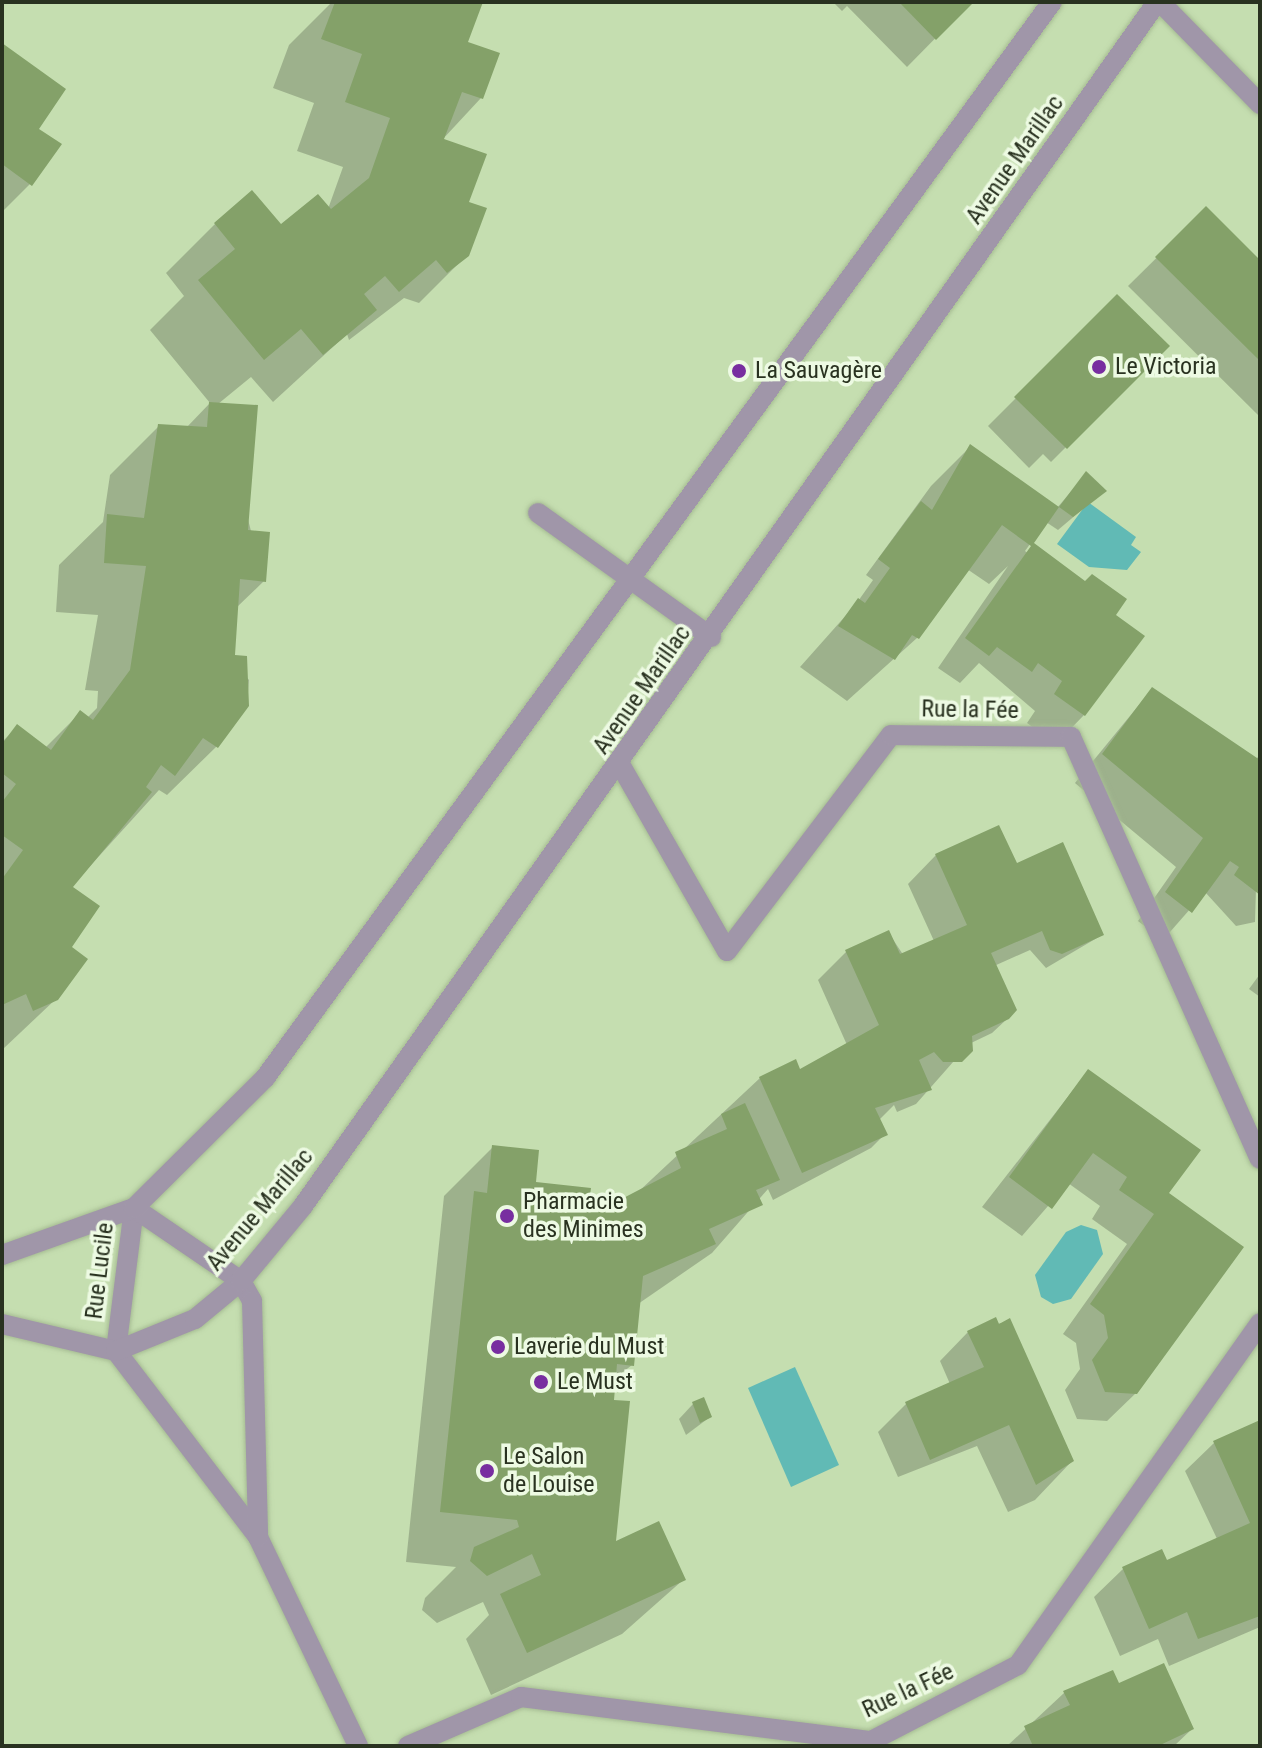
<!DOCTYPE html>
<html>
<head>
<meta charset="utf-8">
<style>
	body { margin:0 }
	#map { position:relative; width:1262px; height:1748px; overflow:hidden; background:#c5deb0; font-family:"Roboto Condensed",sans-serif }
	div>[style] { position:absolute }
	.water>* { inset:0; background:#61bab5 }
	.shadow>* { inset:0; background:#0003 }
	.building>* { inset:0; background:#84a169 }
	.roads { filter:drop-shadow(0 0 2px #a6bc93) drop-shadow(0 0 2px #a6bc93) }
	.minor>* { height:20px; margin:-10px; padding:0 10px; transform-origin:10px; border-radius:10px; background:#a096a9 }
	.dots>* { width:22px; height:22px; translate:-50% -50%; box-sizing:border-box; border:4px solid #edfae3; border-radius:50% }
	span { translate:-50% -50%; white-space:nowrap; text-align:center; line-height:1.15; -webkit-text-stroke:7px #edfae3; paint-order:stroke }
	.street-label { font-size:24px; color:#293220 }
	.poi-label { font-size:24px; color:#293220 }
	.left { translate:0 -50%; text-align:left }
	.frame { position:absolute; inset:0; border:4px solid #293220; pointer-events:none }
</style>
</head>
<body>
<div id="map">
	<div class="water">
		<div style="clip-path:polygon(1088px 502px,1136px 537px,1131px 545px,1141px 552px,1127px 570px,1089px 567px,1057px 544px)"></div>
		<div style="clip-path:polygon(1081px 1225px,1097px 1230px,1103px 1254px,1071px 1299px,1053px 1304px,1041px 1297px,1035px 1275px,1066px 1232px)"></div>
		<div style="clip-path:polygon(795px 1367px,839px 1465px,791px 1487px,748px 1388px)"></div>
	</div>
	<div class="shadow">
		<div style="clip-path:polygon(332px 2px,481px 2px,465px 44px,481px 98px,442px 140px,466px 203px,468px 254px,419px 303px,404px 298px,349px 340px,347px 334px,273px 402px,251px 377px,218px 404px,264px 581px,236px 608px,232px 661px,249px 680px,247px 705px,216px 747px,167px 795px,159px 790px,71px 887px,69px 947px,57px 998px,2px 1050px,2px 742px,17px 727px,45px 748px,80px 713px,87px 718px,97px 708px,98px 691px,85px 690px,98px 615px,56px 612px,59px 565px,103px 522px,110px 475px,159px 426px,186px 428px,210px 403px,150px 330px,184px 296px,166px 273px,215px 224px,281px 227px,328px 209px,343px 167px,297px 151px,314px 103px,273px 88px,289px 45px)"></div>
		<div style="clip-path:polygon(833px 2px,971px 2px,907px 67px,847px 6px,842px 11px)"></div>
		<div style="clip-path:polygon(2px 45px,36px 130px,30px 184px,2px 212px)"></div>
		<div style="clip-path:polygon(1206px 209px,1260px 265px,1260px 417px,1128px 286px)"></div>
		<div style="clip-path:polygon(1117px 297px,1167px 346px,1051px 462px,1043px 454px,1029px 468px,988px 426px)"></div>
		<div style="clip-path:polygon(971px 446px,1057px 508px,1086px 474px,1104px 491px,1058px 530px,1046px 522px,1025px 551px,1113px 615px,1084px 715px,1056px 744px,1027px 723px,1035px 711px,979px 663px,960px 683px,938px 668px,1008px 566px,989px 584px,967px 569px,917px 638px,847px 701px,800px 667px,856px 604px,873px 580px,866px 575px,931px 486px)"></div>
		<div style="clip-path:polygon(1152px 689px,1253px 762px,1260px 755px,1255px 922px,1236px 926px,1205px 892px,1163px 940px,1138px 921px,1176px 867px,1075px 783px)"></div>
		<div style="clip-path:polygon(936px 855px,1018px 872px,1102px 935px,1046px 968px,1030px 950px,994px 966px,1007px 1019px,992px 1033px,969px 1044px,916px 1104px,897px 1112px,894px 1105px,879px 1120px,885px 1134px,871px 1148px,773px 1200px,768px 1189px,712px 1253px,638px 1304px,632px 1365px,614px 1379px,612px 1402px,613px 1545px,683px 1580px,622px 1634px,491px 1695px,466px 1639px,489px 1615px,483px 1602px,437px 1623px,422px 1610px,425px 1598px,456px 1567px,406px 1562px,444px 1196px,493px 1147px,533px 1184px,587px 1205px,610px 1207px,637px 1193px,760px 1078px,799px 1072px,847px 1045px,818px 980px,846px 952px,888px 932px,904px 956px,934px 941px,908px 884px)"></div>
		<div style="clip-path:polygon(1260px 974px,1260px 997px,1249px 989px)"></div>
		<div style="clip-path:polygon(1088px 1071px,1167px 1194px,1136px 1393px,1107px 1421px,1077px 1419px,1065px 1390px,1080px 1369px,1076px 1343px,1063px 1334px,1127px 1244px,1092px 1219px,1100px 1206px,1068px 1183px,1022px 1236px,982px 1207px)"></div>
		<div style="clip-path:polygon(1009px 1321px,1072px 1461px,1035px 1500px,1008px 1512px,977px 1446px,898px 1477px,878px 1432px,906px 1404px,950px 1384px,940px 1361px,968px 1332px)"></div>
		<div style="clip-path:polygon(693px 1404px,710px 1417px,686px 1435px,679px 1419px)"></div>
		<div style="clip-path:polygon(1260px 1422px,1260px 1627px,1169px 1666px,1158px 1639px,1120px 1656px,1094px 1597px,1123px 1569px,1161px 1552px,1166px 1563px,1219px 1543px,1185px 1471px,1214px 1443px)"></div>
		<div style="clip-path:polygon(1112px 1673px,1118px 1686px,1192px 1729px,1174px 1746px,1007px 1746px,1064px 1693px)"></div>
	</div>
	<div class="building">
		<div style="clip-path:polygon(335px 2px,483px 2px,468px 42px,500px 53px,483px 99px,462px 92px,444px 139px,487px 154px,469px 202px,487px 208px,469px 256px,447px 273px,436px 260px,399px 292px,385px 276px,364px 294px,377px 310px,323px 355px,301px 329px,264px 360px,198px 280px,235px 249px,214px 223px,252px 190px,281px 224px,318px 194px,331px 209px,369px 178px,390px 118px,345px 102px,362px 54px,321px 39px)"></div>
		<div style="clip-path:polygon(899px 2px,974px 2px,936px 40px)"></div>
		<div style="clip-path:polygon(2px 43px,66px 89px,39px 129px,62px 144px,32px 186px,2px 164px)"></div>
		<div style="clip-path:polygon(1206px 206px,1260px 260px,1260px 361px,1155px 257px)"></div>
		<div style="clip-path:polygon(1117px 294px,1170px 346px,1067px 449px,1014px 397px)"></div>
		<div style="clip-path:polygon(209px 402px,258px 405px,248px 530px,270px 532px,266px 582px,240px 579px,235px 655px,247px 656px,249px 706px,218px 748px,203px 738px,175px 776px,161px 765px,146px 787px,152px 792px,73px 887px,100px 906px,72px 947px,88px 959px,58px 1000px,33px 1011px,26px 994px,2px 1005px,2px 879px,23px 850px,2px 835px,2px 802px,16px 784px,2px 773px,2px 744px,17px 724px,51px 750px,80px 710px,93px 720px,130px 670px,146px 566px,104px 563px,107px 514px,144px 518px,158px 424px,207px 427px)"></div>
		<div style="clip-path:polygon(970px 444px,1059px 507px,1034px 543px,1085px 581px,1092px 574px,1127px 599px,1116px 615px,1145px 636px,1085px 716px,1054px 694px,1062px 681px,1038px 663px,1032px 672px,997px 647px,989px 656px,965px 638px,1031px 546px,1002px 525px,919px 639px,912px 635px,895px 660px,838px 626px,858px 598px,865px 603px,890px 568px,878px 559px,921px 501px,932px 510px)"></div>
		<div style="clip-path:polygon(1086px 471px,1107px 491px,1073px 517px,1059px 507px)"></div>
		<div style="clip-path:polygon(1152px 687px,1260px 760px,1260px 895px,1234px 875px,1239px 867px,1230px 861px,1192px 913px,1165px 892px,1203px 838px,1102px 754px)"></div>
		<div style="clip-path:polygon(999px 825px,1017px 863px,1063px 842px,1104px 935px,1062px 954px,1050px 950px,1042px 931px,991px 953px,1017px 1010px,1009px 1019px,972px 1036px,973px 1051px,962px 1062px,943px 1062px,934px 1052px,919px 1060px,932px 1090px,875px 1108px,888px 1135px,802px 1173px,759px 1077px,796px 1059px,800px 1069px,879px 1025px,845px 950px,889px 930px,900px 954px,967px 925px,935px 854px)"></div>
		<div style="clip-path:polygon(1088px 1069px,1201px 1150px,1169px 1193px,1244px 1247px,1137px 1394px,1105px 1392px,1092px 1360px,1108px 1338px,1104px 1315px,1090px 1304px,1154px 1214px,1119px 1190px,1127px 1177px,1093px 1153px,1052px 1209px,1009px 1177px)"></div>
		<div style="clip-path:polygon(745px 1103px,780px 1180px,756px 1190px,763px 1205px,709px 1229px,716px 1244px,643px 1276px,634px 1366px,617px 1364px,614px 1400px,630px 1401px,616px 1541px,659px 1521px,686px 1580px,527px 1653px,500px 1594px,541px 1575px,532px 1554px,487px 1576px,470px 1561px,474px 1547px,519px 1527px,517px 1520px,440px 1512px,474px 1191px,487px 1193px,492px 1145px,539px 1150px,536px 1182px,591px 1188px,589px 1203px,610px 1205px,681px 1168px,675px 1152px,727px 1129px,721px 1114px)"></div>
		<div style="clip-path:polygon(996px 1317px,999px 1324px,1010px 1318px,1074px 1461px,1036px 1485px,1009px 1425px,930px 1460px,905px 1402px,984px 1367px,967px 1331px)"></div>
		<div style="clip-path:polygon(704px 1397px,712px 1417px,700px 1423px,692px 1402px)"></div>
		<div style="clip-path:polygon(1260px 1420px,1260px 1616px,1198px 1639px,1187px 1612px,1149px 1629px,1122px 1567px,1162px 1549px,1167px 1560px,1250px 1523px,1213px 1441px)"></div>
		<div style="clip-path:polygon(1164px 1663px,1194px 1729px,1158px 1746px,1033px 1746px,1024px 1726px,1070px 1705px,1063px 1691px,1113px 1670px,1119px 1683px)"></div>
	</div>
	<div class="roads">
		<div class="minor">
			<div style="left:1160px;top:2px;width:143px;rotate:45.6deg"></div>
			<div style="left:538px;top:513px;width:213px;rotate:35.6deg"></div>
			<div style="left:621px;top:766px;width:213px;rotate:60.2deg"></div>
			<div style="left:727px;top:951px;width:271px;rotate:-52.8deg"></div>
			<div style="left:891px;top:735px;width:180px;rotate:0.6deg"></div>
			<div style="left:1071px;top:737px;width:462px;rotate:65.9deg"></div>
			<div style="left:134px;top:1208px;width:144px;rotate:97.2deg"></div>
			<div style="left:116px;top:1351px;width:234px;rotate:52.6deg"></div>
			<div style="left:258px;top:1537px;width:232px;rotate:64.4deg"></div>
			<div style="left:134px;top:1208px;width:130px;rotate:34.3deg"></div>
			<div style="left:241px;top:1281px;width:23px;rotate:61deg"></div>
			<div style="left:252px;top:1301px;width:236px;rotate:88.5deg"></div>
			<div style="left:2px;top:1255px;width:140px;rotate:-19.6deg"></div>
			<div style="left:134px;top:1208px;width:185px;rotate:-44.8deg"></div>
			<div style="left:265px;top:1078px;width:1333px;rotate:-53.82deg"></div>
			<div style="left:2px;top:1324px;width:117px;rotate:13.3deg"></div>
			<div style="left:116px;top:1351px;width:85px;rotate:-22.1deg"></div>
			<div style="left:195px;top:1319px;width:60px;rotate:-39.6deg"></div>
			<div style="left:241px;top:1281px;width:97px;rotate:-50.4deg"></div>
			<div style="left:303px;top:1206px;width:1476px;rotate:-54.65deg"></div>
			<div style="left:408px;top:1746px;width:123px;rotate:-23.4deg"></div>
			<div style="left:521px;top:1697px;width:353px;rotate:7.2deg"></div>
			<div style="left:871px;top:1741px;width:165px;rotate:-27.3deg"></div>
			<div style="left:1018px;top:1665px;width:419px;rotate:-54.7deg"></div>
		</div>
	</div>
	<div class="dots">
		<div style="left:1099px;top:367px;background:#782ea0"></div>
		<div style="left:739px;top:371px;background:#782ea0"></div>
		<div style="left:507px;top:1216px;background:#782ea0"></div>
		<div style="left:498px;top:1347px;background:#782ea0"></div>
		<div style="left:541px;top:1382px;background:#782ea0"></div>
		<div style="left:487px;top:1471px;background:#782ea0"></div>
	</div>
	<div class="street-label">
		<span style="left:1015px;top:160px;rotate:-55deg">Avenue Marillac</span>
		<span style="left:642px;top:690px;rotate:-55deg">Avenue Marillac</span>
		<span style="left:970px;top:710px;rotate:1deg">Rue la Fée</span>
		<span style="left:260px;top:1210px;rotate:-50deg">Avenue Marillac</span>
		<span style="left:100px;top:1271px;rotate:-83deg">Rue Lucile</span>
		<span style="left:908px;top:1691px;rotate:-25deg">Rue la Fée</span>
	</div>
	<div class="poi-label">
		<span class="left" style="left:1115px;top:367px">Le Victoria</span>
		<span class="left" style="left:755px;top:371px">La Sauvagère</span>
		<span class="left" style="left:523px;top:1216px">Pharmacie<br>des Minimes</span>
		<span class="left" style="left:514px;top:1347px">Laverie du Must</span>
		<span class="left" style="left:557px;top:1382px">Le Must</span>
		<span class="left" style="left:503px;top:1471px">Le Salon<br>de Louise</span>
	</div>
	<div class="frame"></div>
</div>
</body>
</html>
